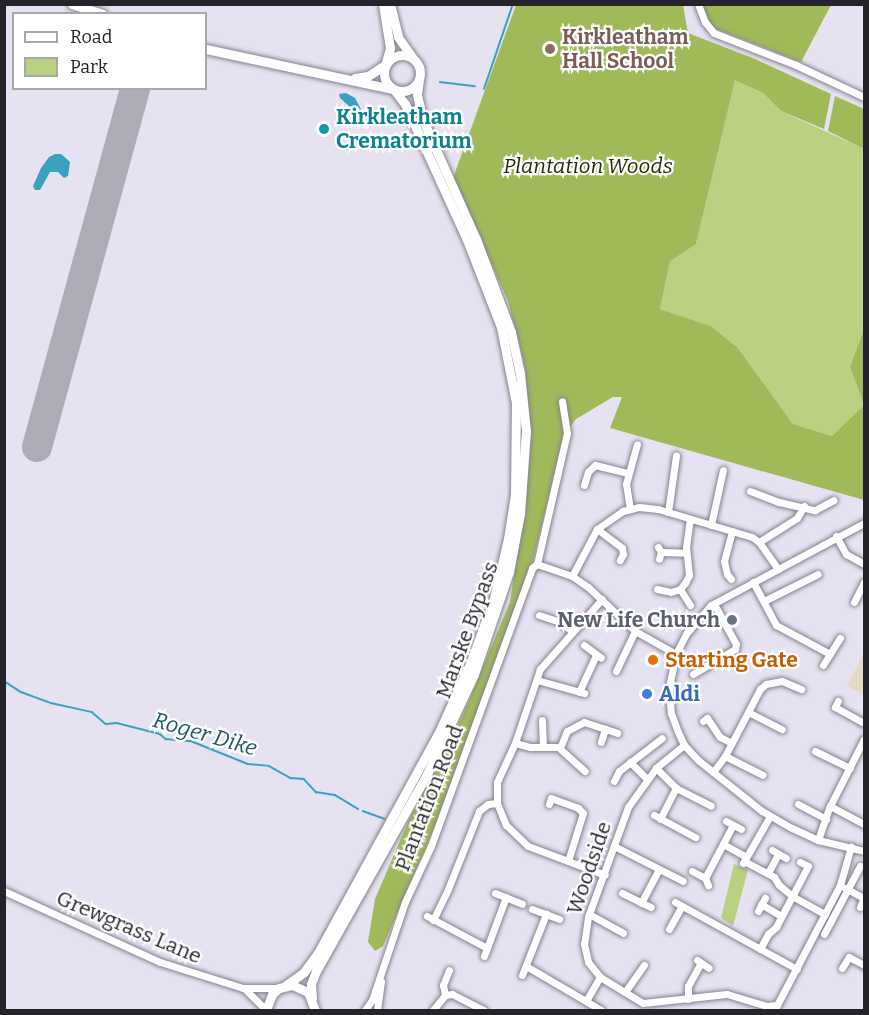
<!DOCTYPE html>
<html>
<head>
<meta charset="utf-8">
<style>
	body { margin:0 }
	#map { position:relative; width:869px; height:1015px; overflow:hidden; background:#e6e2f1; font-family:Bitter,serif }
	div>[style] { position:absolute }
	.education>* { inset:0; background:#e4dac5 }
	.green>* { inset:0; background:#bad181 }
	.forest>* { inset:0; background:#a1ba59 }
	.water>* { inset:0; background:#3aa2be }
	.stream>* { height:1.5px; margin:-0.75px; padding:0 0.75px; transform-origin:0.75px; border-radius:0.75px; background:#3aa2be }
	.runway>* { height:30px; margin:-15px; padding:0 15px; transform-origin:15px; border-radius:15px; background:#aeaab6 }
	.roads { filter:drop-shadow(0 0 2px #85818f) drop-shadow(0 0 2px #85818f) }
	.minor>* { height:7px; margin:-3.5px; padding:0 3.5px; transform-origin:3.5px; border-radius:3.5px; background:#fff }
	.major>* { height:9px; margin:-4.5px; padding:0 4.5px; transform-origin:4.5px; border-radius:4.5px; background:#fff }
	.major>.ring { margin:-4.5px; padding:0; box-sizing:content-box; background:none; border:9px solid #fff; border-radius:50% }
	.dots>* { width:16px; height:16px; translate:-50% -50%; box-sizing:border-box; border:3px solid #fff; border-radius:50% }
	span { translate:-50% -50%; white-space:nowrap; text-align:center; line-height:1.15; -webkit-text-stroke:4.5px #fff; paint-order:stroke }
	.education-label { font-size:21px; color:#785e54; font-weight:700 }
	.left { translate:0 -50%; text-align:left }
	.culture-label { font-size:21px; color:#0d838f; font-weight:700 }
	.park-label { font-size:21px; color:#252e05; font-style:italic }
	.worship-label { font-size:21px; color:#5b616d; font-weight:700 }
	.right { translate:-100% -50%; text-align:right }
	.street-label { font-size:21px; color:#26242a }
	.food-label { font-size:21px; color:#c56008; font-weight:700 }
	.shop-label { font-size:21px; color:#366cbe; font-weight:700 }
	.water-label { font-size:22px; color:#1f5766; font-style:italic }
	.frame { position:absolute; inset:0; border:6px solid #26242a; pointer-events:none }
	.legend { position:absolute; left:12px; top:12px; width:195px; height:78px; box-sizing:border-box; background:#fff; border:2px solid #a8a7aa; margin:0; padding:8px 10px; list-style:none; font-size:18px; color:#26242a }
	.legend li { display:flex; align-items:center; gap:12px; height:30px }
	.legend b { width:30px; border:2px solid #a8a7aa }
</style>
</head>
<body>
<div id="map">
	<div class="education">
		<div style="clip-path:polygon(864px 653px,864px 695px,847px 686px)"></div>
	</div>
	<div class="green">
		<div style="clip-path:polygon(735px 79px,763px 93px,781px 111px,864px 149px,864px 329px,850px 367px,864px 405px,832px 436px,793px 424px,738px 348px,711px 326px,660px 309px,670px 260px,696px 244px)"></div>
		<div style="clip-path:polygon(734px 864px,748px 870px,733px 926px,721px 918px)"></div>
	</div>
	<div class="forest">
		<div style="clip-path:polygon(516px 5px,683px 5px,688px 33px,755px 59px,831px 94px,824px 129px,781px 111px,763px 93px,735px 80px,696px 244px,670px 261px,660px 309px,711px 326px,738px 348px,793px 424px,832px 436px,864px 405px,850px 367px,864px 329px,864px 500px,610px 428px,622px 397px,613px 397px,576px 419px,564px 435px,534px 556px,444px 805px,383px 946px,375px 951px,368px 942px,375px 899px,408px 822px,462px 717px,510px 602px,524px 512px,531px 437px,525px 367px,508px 301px,453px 178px)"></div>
		<div style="clip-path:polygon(702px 5px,831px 5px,801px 62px,711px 27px)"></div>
		<div style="clip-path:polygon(835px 96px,864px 109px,864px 149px,828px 131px)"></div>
	</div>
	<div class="water">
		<div style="clip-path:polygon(346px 93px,355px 98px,364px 115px,361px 116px,355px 106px,350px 107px,340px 98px,339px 94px)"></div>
		<div style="clip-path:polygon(55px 154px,61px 154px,70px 162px,68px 176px,64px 178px,58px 172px,50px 172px,40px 190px,35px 190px,33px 186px,41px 168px,49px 157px)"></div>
	</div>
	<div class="stream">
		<div style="left:440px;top:82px;width:35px;rotate:7deg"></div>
		<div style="left:484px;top:89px;width:90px;rotate:-71.2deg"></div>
		<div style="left:4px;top:681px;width:20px;rotate:33deg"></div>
		<div style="left:21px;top:692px;width:32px;rotate:20deg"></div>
		<div style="left:51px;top:703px;width:42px;rotate:12.4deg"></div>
		<div style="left:92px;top:712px;width:18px;rotate:41deg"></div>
		<div style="left:106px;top:724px;width:11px;rotate:-5deg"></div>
		<div style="left:117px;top:723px;width:44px;rotate:14.3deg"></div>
		<div style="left:160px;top:734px;width:8px;rotate:40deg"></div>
		<div style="left:166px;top:739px;width:25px;rotate:5deg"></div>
		<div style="left:191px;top:741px;width:61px;rotate:22deg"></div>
		<div style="left:248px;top:764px;width:21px;rotate:5deg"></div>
		<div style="left:269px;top:766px;width:25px;rotate:29deg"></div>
		<div style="left:291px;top:778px;width:13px;rotate:4deg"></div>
		<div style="left:304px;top:779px;width:18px;rotate:47deg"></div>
		<div style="left:316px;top:792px;width:19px;rotate:9deg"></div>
		<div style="left:335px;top:795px;width:27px;rotate:31deg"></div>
		<div style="left:363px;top:811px;width:23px;rotate:20deg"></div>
	</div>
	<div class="runway">
		<div style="left:37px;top:447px;width:372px;rotate:-74.7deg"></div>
	</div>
	<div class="roads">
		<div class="minor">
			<div style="left:698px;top:4px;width:19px;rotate:69deg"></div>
			<div style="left:705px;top:22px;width:14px;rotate:51deg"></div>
			<div style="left:714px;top:33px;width:88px;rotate:21.3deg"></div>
			<div style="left:796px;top:65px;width:75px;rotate:25.2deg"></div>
			<div style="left:584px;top:485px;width:14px;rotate:-73deg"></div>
			<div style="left:588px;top:472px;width:10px;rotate:-45deg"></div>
			<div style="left:595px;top:465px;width:34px;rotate:14deg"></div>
			<div style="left:750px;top:491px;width:31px;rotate:21deg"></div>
			<div style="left:779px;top:502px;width:37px;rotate:13deg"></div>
			<div style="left:815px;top:510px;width:21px;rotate:-28deg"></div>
			<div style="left:630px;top:509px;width:25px;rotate:-99deg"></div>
			<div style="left:626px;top:484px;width:41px;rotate:-74.6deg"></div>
			<div style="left:668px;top:512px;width:57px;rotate:-81.9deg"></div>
			<div style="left:864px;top:523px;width:174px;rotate:151.8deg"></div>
			<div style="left:711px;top:605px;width:38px;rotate:131deg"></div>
			<div style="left:686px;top:634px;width:22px;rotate:117deg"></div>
			<div style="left:676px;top:654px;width:34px;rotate:102deg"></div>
			<div style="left:669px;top:687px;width:26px;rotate:86deg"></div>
			<div style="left:671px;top:713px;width:20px;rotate:70deg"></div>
			<div style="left:678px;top:732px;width:14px;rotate:65deg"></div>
			<div style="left:684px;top:745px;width:21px;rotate:47deg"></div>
			<div style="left:698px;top:760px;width:82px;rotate:38.6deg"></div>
			<div style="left:762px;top:811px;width:34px;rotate:30deg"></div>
			<div style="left:792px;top:828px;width:29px;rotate:25deg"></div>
			<div style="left:818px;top:840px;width:47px;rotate:13.4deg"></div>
			<div style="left:711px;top:525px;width:56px;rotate:-77.7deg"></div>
			<div style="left:597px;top:529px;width:31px;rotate:37deg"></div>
			<div style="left:622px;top:548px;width:6px;rotate:81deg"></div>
			<div style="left:623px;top:554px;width:7px;rotate:117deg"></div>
			<div style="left:836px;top:536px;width:21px;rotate:61deg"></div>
			<div style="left:846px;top:554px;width:21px;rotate:29deg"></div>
			<div style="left:759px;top:542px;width:45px;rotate:-32.3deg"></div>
			<div style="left:797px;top:518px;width:14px;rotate:-60deg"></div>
			<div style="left:658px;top:547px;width:6px;rotate:59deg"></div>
			<div style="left:661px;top:552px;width:7px;rotate:106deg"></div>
			<div style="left:661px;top:552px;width:25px;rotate:2deg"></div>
			<div style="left:537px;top:564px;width:37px;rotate:19deg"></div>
			<div style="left:572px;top:576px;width:19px;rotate:35deg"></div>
			<div style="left:588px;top:587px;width:64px;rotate:43.1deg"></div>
			<div style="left:635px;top:631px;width:47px;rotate:29.3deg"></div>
			<div style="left:572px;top:576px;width:53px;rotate:-62deg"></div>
			<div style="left:597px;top:529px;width:32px;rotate:-35deg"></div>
			<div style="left:623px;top:511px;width:16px;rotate:-14deg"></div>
			<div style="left:639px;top:507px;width:19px;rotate:6deg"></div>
			<div style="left:658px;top:509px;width:98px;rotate:16.6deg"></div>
			<div style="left:752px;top:537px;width:9px;rotate:36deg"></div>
			<div style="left:759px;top:542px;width:33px;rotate:55deg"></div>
			<div style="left:731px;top:579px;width:6px;rotate:-129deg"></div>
			<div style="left:727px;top:574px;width:13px;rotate:-103deg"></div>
			<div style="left:724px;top:561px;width:31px;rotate:-75deg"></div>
			<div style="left:753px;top:582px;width:49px;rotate:61.9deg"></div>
			<div style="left:776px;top:625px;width:61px;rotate:28.2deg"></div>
			<div style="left:657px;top:589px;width:14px;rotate:12deg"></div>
			<div style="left:671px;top:592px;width:9px;rotate:-18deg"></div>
			<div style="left:680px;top:589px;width:8px;rotate:-50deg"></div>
			<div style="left:685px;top:583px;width:9px;rotate:-63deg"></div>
			<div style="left:689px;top:575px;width:28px;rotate:-96deg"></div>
			<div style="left:686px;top:547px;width:28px;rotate:-82deg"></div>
			<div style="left:680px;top:589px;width:19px;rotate:58deg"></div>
			<div style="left:602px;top:599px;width:94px;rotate:131.5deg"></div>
			<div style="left:540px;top:669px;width:78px;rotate:108.7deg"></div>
			<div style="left:515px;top:743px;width:43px;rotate:114.8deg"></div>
			<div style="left:497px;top:782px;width:21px;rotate:90deg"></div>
			<div style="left:497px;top:803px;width:24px;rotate:68deg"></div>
			<div style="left:506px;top:825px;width:30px;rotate:44deg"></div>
			<div style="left:528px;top:846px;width:82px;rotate:20.6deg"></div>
			<div style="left:764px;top:601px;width:60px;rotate:-26.6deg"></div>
			<div style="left:854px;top:602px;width:22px;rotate:-63deg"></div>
			<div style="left:539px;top:615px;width:22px;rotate:18deg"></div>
			<div style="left:560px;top:622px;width:16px;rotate:38deg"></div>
			<div style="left:584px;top:645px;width:21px;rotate:37deg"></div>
			<div style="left:823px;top:665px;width:32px;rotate:-58deg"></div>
			<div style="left:616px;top:671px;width:44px;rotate:-64.6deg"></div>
			<div style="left:693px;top:674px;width:49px;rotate:-30.8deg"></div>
			<div style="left:735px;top:649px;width:5px;rotate:-79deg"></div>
			<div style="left:736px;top:644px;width:46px;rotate:-118.8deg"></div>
			<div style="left:537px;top:680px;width:49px;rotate:15.5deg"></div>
			<div style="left:579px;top:692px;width:41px;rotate:-65.3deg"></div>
			<div style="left:838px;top:701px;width:7px;rotate:117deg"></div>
			<div style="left:835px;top:707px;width:33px;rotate:29deg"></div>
			<div style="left:748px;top:712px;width:38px;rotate:27deg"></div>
			<div style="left:542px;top:720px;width:26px;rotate:88deg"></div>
			<div style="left:703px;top:721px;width:5px;rotate:-37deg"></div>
			<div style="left:707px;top:718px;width:23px;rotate:56deg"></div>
			<div style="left:720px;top:737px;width:13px;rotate:27deg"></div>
			<div style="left:601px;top:742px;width:14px;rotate:-73deg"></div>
			<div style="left:515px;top:743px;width:16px;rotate:15deg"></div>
			<div style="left:530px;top:747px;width:28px"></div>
			<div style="left:558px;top:747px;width:36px;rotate:42deg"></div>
			<div style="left:684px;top:745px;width:36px;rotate:141deg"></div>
			<div style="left:656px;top:768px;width:48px;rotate:125.7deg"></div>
			<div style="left:628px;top:807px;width:117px;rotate:110deg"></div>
			<div style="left:588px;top:917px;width:27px;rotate:98deg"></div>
			<div style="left:584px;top:944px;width:18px;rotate:77deg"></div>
			<div style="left:588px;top:962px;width:19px;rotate:51deg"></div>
			<div style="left:600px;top:977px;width:50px;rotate:31.2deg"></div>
			<div style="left:643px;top:1003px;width:84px;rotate:-6.1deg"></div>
			<div style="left:727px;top:994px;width:42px;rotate:16.7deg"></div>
			<div style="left:767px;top:1006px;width:10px;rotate:-6deg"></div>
			<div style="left:560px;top:748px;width:18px;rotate:-68deg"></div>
			<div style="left:567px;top:731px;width:19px;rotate:-28deg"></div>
			<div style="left:584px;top:722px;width:35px;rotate:18deg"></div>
			<div style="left:815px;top:751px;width:39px;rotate:26deg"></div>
			<div style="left:725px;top:756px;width:42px;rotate:26.6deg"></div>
			<div style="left:630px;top:762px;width:23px;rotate:45deg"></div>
			<div style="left:656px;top:768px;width:28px;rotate:45deg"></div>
			<div style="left:676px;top:788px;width:39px;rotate:27deg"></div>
			<div style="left:713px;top:772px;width:20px;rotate:-53deg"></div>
			<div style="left:725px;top:756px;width:76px;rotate:-62.4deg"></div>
			<div style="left:760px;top:689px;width:8px;rotate:-40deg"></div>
			<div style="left:766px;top:684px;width:16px;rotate:-11deg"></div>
			<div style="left:782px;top:681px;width:21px;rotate:23deg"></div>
			<div style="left:614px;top:781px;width:11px;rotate:-63deg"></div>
			<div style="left:619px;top:771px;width:54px;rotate:-37.5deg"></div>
			<div style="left:549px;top:804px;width:6px;rotate:-72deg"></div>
			<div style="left:551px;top:798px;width:29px;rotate:20deg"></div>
			<div style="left:578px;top:808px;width:7px;rotate:45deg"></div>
			<div style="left:583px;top:813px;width:50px;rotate:107.4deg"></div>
			<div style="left:798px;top:804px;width:32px;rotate:28deg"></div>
			<div style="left:830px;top:806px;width:38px;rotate:28deg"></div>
			<div style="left:654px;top:815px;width:47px;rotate:28.2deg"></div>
			<div style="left:660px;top:819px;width:35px;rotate:-63deg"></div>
			<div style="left:726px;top:821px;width:17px;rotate:28deg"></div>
			<div style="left:818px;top:840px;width:36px;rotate:-71deg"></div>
			<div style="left:830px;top:806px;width:75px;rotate:-63.1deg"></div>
			<div style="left:723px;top:844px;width:26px;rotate:29deg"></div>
			<div style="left:614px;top:846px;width:77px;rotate:26.9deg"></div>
			<div style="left:772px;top:850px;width:16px;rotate:30deg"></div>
			<div style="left:744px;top:861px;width:34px;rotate:28deg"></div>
			<div style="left:774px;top:877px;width:9px;rotate:58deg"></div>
			<div style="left:779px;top:885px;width:17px;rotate:40deg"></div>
			<div style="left:792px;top:896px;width:38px;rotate:29deg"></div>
			<div style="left:743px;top:863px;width:54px;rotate:-60.1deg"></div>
			<div style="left:692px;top:871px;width:15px;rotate:28deg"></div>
			<div style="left:705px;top:878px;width:8px;rotate:67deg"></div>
			<div style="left:768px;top:873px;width:21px;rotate:-62deg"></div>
			<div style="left:705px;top:878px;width:60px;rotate:-62.2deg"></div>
			<div style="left:845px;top:888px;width:21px;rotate:28deg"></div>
			<div style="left:4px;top:891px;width:171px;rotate:24.5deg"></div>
			<div style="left:160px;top:962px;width:87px;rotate:17.4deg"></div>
			<div style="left:243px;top:988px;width:36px"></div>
			<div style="left:495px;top:893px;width:29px;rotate:22deg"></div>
			<div style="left:622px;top:893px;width:32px;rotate:26deg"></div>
			<div style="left:675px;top:902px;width:139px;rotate:28.8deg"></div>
			<div style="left:641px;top:903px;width:38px;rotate:-62deg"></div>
			<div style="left:761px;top:904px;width:23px;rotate:31deg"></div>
			<div style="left:860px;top:907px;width:11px;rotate:-68deg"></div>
			<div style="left:532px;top:909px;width:29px;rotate:20deg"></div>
			<div style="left:758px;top:911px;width:15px;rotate:-62deg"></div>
			<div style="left:589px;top:914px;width:39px;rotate:29deg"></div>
			<div style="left:427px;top:916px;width:68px;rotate:28.1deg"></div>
			<div style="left:433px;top:920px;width:34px;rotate:-64deg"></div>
			<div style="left:448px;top:889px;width:84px;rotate:-68.3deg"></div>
			<div style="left:479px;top:811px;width:11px;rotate:-38deg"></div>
			<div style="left:488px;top:804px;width:9px;rotate:-6deg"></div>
			<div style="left:669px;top:929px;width:26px;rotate:-61deg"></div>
			<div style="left:824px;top:934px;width:77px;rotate:-62.1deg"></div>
			<div style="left:760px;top:949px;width:17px;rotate:-62deg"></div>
			<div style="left:768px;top:934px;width:11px;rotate:-41deg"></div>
			<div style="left:776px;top:927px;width:69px;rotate:-62.3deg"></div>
			<div style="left:808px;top:866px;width:9px;rotate:-153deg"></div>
			<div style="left:484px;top:956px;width:63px;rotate:-69.6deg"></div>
			<div style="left:697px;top:960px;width:14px;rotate:34deg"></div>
			<div style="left:526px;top:966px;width:87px;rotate:30.4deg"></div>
			<div style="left:842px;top:968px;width:13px;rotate:-58deg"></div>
			<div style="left:849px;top:957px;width:17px;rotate:28deg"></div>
			<div style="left:522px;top:975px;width:66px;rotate:-68.5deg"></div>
			<div style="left:245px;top:989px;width:30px;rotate:45deg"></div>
			<div style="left:625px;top:992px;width:33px;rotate:-55deg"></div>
			<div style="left:445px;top:995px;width:10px;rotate:-101deg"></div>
			<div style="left:443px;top:985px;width:16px;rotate:-68deg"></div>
			<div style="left:688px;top:999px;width:13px;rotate:-90deg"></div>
			<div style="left:688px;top:986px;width:26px;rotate:-61deg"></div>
			<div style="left:586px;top:1001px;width:28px;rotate:-60deg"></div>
			<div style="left:777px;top:1005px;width:136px;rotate:-62.3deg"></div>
			<div style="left:840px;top:885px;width:40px;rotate:-74deg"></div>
			<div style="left:365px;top:1010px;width:12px;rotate:-55deg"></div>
			<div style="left:372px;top:1000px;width:103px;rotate:-71.4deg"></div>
			<div style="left:405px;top:902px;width:62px;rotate:-65.1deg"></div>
			<div style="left:431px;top:846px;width:296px;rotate:-70deg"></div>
			<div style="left:532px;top:568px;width:6px;rotate:-39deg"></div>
			<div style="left:537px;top:564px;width:134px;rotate:-77.1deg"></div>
			<div style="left:567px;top:433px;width:32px;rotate:-99deg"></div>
			<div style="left:377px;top:1010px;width:29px;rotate:-82deg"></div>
			<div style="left:433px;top:1010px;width:19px;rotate:-51deg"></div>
			<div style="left:445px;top:995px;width:7px;rotate:-8deg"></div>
			<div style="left:452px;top:994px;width:36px;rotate:27deg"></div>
		</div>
		<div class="major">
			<div style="left:72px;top:4px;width:32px;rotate:18deg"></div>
			<div style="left:383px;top:4px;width:45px;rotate:81deg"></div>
			<div style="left:390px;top:48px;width:15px;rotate:106deg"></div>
			<div style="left:390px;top:4px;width:34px;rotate:76deg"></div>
			<div style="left:398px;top:37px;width:24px;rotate:55deg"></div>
			<div style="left:206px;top:49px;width:191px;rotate:12.1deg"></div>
			<div class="ring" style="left:384px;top:55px;width:27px;height:27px"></div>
			<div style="left:355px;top:78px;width:13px;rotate:-9deg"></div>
			<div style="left:368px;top:76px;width:20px;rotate:-33deg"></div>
			<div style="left:285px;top:986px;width:24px;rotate:-36deg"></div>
			<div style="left:304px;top:972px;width:24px;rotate:-54deg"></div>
			<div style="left:318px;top:953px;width:250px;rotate:-61.3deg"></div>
			<div style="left:438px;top:734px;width:77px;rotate:-65.4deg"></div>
			<div style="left:470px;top:664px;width:70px;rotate:-70deg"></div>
			<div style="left:494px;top:598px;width:61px;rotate:-76.7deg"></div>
			<div style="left:508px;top:539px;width:45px;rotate:-81deg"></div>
			<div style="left:515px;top:495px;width:92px;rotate:-89.4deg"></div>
			<div style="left:516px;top:403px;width:77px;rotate:-101.2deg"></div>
			<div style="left:501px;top:327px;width:93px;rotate:-111.3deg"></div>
			<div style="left:467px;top:240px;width:149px;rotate:-114.5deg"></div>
			<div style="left:405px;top:104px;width:18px;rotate:-128deg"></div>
			<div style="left:312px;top:998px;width:14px;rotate:-94deg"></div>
			<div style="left:311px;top:984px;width:14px;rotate:-69deg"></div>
			<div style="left:316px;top:971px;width:226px;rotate:-60.6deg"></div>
			<div style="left:427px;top:774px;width:110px;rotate:-64.8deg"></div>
			<div style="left:474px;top:674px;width:108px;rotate:-71.1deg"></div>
			<div style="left:509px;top:572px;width:59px;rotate:-79.3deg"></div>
			<div style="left:520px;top:514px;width:83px;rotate:-85.9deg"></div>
			<div style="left:526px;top:431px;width:57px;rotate:-96deg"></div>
			<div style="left:520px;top:374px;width:43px;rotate:-102.1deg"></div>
			<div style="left:511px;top:332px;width:99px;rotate:-110.6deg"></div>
			<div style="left:476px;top:239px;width:133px;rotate:-114.1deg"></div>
			<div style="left:422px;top:118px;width:25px;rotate:-102deg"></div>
			<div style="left:417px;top:94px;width:15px;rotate:-82deg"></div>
			<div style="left:266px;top:1010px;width:17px;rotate:-69deg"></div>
			<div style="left:272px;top:994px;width:9px;rotate:-41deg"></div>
			<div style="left:279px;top:988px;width:13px;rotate:-13deg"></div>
			<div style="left:292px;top:985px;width:17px;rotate:24deg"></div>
			<div style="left:308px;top:992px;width:19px;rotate:69deg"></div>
		</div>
	</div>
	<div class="dots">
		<div style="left:550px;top:49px;background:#8d6e63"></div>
		<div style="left:324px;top:129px;background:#0f9aa8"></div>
		<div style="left:732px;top:620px;background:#6b7280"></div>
		<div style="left:653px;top:660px;background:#e8710a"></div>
		<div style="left:647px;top:694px;background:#3f7fe0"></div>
	</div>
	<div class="education-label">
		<span class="left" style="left:562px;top:49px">Kirkleatham<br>Hall School</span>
	</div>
	<div class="culture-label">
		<span class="left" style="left:336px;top:129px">Kirkleatham<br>Crematorium</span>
	</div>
	<div class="park-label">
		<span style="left:588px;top:166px">Plantation Woods</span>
	</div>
	<div class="worship-label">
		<span class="right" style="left:720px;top:620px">New Life Church</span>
	</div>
	<div class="street-label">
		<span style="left:467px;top:630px;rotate:-70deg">Marske Bypass</span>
		<span style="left:429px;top:798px;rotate:-69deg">Plantation Road</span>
		<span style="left:589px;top:868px;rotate:-71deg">Woodside</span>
		<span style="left:129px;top:927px;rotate:23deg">Grewgrass Lane</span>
	</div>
	<div class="food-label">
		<span class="left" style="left:665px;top:660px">Starting Gate</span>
	</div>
	<div class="shop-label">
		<span class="left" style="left:659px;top:694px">Aldi</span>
	</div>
	<div class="water-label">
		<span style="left:205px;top:734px;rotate:16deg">Roger Dike</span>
	</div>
	<div class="frame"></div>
	<ul class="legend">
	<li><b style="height:8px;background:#fff"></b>Road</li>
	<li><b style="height:16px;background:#bad181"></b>Park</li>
	</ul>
</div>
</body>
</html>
